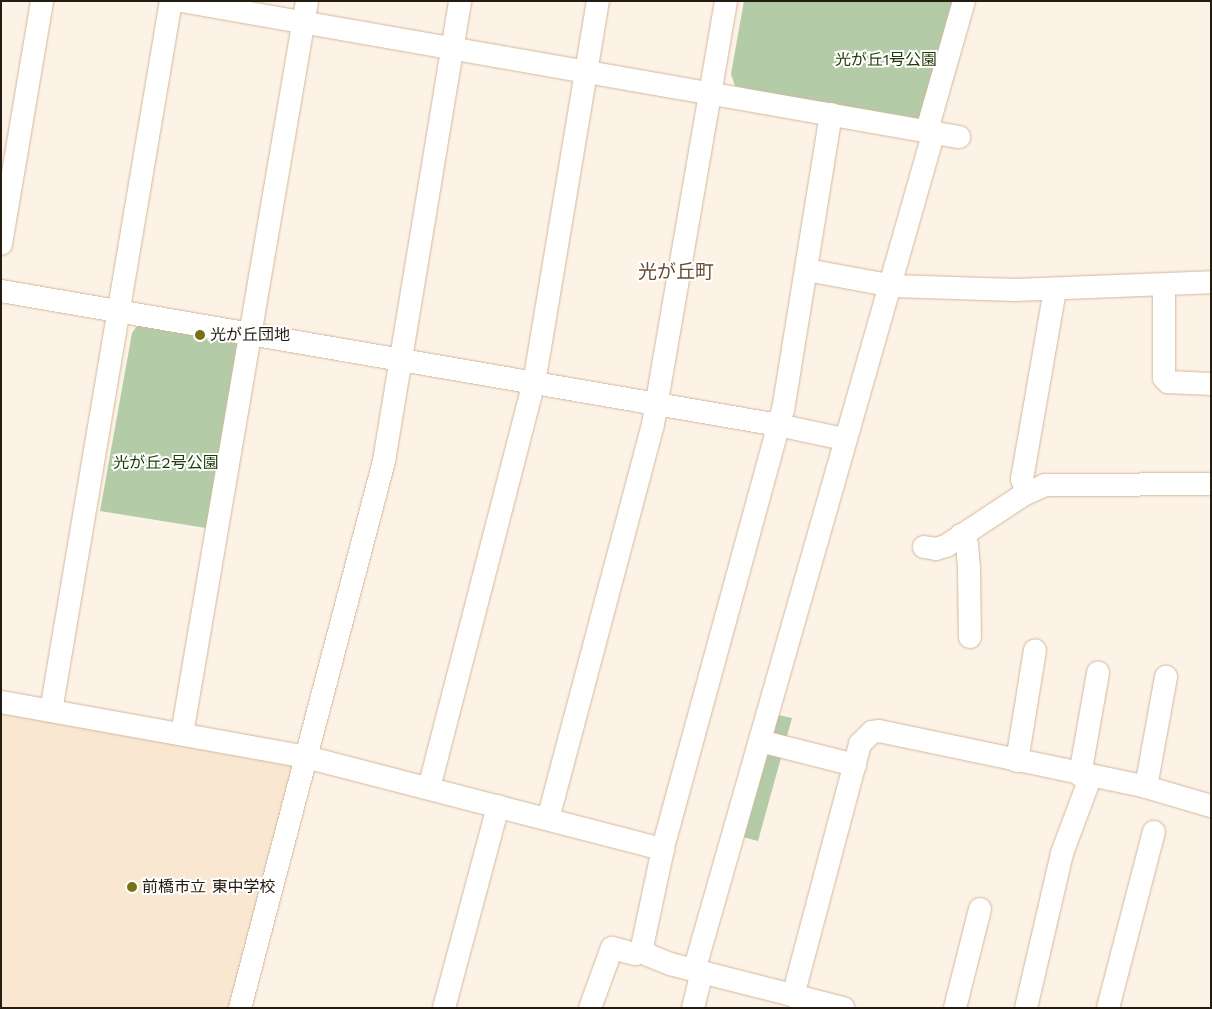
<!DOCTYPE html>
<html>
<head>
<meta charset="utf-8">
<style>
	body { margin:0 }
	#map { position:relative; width:1212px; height:1009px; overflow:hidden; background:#fdf2e6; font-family:"Work Sans","Noto Sans JP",sans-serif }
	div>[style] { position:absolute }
	.built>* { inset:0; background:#fae7d2 }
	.green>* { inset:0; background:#b4cba7 }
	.roads { filter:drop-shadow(0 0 1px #d2b89b) drop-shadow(0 0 1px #d2b89b) }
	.minor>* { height:22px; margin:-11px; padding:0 11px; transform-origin:11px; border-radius:11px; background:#fff }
	.dots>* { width:14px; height:14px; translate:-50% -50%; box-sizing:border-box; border:2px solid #fff; border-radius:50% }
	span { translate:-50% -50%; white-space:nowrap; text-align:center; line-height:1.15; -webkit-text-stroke:4px #fff; paint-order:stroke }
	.park-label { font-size:16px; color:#1e3b03 }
	.poi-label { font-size:16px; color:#251c11 }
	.left { translate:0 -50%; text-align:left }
	.quarter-label { font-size:19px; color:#634d34 }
	.frame { position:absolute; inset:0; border:2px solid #251c11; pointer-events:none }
</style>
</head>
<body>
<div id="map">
	<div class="built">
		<div style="clip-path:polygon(1px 712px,295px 766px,231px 1008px,1px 1008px)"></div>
	</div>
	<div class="green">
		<div style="clip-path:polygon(744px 1px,964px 1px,927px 130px,735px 86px,731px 74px)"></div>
		<div style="clip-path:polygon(141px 320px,243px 345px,212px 529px,100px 511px,132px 333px)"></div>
		<div style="clip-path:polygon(774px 714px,792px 718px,758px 841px,739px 836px)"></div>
	</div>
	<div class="roads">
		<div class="minor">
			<div style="left:181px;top:1px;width:790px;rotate:9.92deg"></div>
			<div style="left:831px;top:114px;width:299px;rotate:99.2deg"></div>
			<div style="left:783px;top:409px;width:456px;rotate:105.3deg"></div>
			<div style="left:663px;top:849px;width:100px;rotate:102.1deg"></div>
			<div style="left:642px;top:947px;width:10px;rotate:53deg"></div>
			<div style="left:648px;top:955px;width:24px;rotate:22deg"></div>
			<div style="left:670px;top:964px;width:179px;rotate:14.3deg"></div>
			<div style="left:927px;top:130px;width:134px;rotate:-74deg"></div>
			<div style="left:1px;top:244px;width:246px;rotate:-80.4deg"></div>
			<div style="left:807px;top:270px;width:87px;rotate:10.5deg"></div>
			<div style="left:893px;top:286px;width:122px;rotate:1.9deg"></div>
			<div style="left:1015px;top:290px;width:196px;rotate:-2.3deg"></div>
			<div style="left:1164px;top:285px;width:93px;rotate:90deg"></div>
			<div style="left:1164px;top:378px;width:6px;rotate:45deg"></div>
			<div style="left:1168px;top:382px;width:43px;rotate:2.7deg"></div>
			<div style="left:1px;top:291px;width:788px;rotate:9.78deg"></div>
			<div style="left:778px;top:425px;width:67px;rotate:12deg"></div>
			<div style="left:1027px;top:493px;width:15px;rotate:-110deg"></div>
			<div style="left:1022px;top:479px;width:193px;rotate:-80.1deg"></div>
			<div style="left:961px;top:535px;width:12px;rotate:59deg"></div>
			<div style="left:967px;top:545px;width:24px;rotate:85deg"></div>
			<div style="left:969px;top:569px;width:68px;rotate:89.2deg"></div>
			<div style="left:924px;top:547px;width:12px;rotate:9deg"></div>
			<div style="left:936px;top:549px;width:10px;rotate:-17deg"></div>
			<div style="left:946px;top:546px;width:92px;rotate:-33.5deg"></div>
			<div style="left:1023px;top:495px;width:24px;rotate:-24deg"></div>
			<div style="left:1045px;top:485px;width:166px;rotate:-0.3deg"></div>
			<div style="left:1px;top:702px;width:310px;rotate:10.2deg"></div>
			<div style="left:306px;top:757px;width:369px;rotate:14.5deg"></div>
			<div style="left:51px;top:711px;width:720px;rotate:-80.41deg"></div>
			<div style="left:182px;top:734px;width:744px;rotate:-80.32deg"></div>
			<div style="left:760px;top:741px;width:98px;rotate:14.2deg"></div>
			<div style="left:1017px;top:761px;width:112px;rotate:-80.8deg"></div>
			<div style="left:1080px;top:775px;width:104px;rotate:-80deg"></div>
			<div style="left:1146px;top:787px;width:112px;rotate:-79.7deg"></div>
			<div style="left:429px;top:788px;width:418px;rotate:-75.5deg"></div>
			<div style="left:534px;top:383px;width:387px;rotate:-80.5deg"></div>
			<div style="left:548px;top:819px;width:409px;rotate:-75.1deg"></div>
			<div style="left:653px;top:424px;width:429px;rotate:-80.2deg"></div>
			<div style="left:694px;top:971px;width:874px;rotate:-74.05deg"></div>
			<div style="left:793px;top:996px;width:261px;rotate:-75.1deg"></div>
			<div style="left:860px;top:744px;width:17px;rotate:-45deg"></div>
			<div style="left:872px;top:732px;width:7px;rotate:-8deg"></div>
			<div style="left:879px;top:731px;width:273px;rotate:11.8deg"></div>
			<div style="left:1146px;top:787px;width:68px;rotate:16.3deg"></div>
			<div style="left:240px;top:1008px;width:566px;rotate:-75.25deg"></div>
			<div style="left:384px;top:461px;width:466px;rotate:-80.6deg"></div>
			<div style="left:444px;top:1008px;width:209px;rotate:-75deg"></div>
			<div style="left:590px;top:1008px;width:64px;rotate:-69.9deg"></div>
			<div style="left:612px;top:948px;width:24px;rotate:15deg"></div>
			<div style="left:635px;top:954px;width:9px;rotate:-13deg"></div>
			<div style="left:693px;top:1008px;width:36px;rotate:-76deg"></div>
			<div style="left:955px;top:1008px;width:102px;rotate:-75.8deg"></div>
			<div style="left:1026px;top:1008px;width:159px;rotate:-76.9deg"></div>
			<div style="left:1062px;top:853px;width:80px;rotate:-69.5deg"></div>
			<div style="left:1108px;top:1008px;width:182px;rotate:-75.4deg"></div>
		</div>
	</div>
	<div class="dots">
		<div style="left:200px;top:335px;background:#797215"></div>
		<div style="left:132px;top:887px;background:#797215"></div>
	</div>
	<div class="park-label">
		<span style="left:886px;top:60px">光が丘1号公園</span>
		<span style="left:166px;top:463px">光が丘2号公園</span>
	</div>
	<div class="poi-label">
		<span class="left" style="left:210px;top:335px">光が丘団地</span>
		<span class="left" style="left:142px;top:887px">前橋市立 東中学校</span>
	</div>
	<div class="quarter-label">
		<span style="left:676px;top:272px">光が丘町</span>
	</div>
	<div class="frame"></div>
</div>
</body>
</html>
